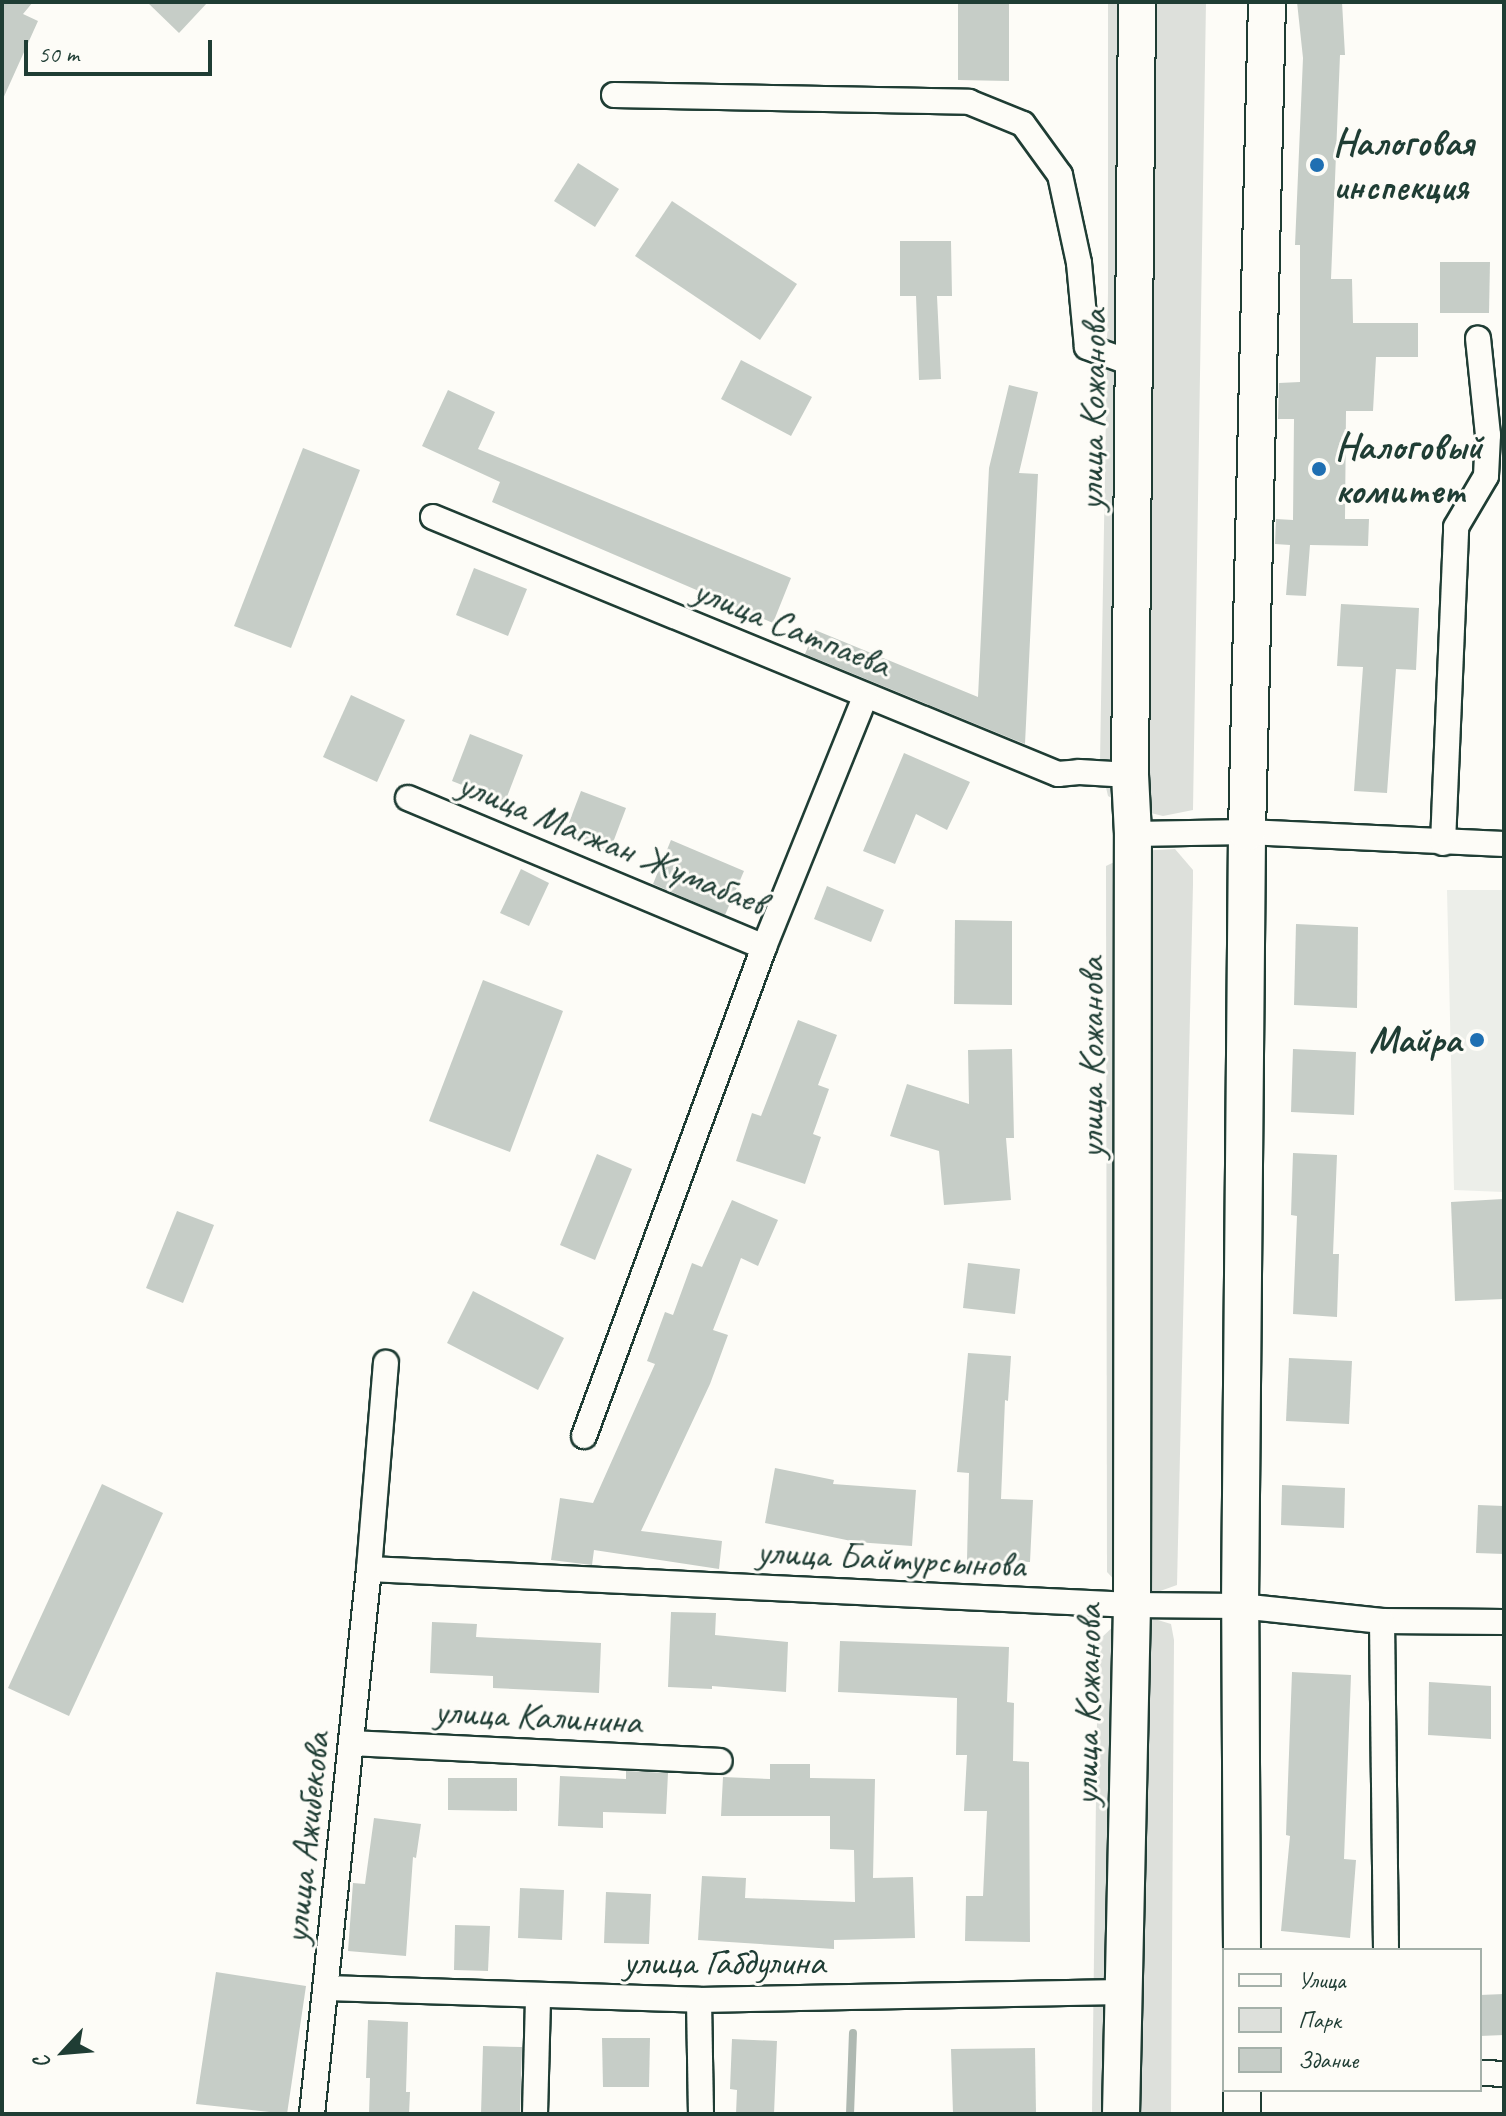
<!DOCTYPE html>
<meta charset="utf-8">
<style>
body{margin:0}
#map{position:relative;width:1506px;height:2116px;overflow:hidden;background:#fdfcf7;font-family:Caveat,sans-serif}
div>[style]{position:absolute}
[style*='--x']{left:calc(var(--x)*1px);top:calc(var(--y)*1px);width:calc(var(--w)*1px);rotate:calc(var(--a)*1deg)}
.built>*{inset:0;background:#eceee9}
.green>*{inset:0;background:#dde0db}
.stream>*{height:8px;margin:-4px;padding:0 4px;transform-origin:4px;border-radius:4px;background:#aeb8b1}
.building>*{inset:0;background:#c6cdc7}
.roads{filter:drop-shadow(2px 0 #1f3d34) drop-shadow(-2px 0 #1f3d34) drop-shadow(0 2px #1f3d34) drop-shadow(0 -2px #1f3d34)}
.street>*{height:24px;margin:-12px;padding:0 12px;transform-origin:12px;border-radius:12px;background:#fdfcf7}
.secondary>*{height:36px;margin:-18px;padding:0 18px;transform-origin:18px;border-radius:18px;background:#fdfcf7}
.dots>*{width:22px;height:22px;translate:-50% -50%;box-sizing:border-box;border:4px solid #fdfcf7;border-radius:50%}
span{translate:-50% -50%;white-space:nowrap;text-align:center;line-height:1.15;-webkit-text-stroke:6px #fdfcf7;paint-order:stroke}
.poi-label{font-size:38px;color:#1f3d34;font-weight:700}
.left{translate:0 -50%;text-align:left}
.right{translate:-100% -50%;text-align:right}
.street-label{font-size:38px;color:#1f3d34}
.frame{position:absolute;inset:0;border:4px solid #1f3d34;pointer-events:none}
.legend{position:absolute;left:1222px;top:1948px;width:260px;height:144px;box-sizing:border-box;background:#fdfcf7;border:2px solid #a4b0a9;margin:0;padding:10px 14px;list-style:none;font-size:24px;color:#1f3d34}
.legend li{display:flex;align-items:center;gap:16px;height:40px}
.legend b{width:40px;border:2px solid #a4b0a9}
.north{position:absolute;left:24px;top:2012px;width:80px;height:80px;-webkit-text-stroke:6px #fdfcf7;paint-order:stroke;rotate:244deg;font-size:22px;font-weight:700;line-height:32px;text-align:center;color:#1f3d34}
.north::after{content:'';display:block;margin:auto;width:28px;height:36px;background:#1f3d34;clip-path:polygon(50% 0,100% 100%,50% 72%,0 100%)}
.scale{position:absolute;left:24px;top:40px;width:188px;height:36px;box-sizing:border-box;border:4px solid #1f3d34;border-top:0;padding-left:10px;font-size:24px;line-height:28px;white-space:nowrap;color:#1f3d34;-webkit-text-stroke:6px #fdfcf7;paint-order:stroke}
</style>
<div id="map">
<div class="built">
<i style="clip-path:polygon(1447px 890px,1504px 890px,1504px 1192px,1454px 1190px)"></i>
</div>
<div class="green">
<i style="clip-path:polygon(1108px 2px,1206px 2px,1193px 810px,1163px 816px,1127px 807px,1108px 796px,1100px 762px,1108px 292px)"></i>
<i style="clip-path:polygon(1175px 849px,1193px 870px,1193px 884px,1177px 1585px,1149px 1595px,1123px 1589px,1107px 1572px,1106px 866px,1137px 851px)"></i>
<i style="clip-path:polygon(1148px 1617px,1171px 1624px,1174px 1640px,1171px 2114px,1092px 2114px,1098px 1641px,1118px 1622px)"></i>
</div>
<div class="stream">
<i style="--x:850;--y:2114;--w:81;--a:-87.9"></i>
</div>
<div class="building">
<i style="clip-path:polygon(2px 2px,33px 2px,23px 14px,38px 21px,2px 101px)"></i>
<i style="clip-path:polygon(147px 2px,208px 2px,179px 33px)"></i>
<i style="clip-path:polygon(1297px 2px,1342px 2px,1345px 55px,1340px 55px,1331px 279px,1352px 279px,1353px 323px,1418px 323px,1418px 357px,1376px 357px,1373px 411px,1346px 411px,1345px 519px,1369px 519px,1368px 546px,1310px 545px,1306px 596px,1286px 595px,1290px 545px,1275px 544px,1276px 519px,1293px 520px,1294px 419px,1278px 419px,1279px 383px,1300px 382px,1300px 245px,1295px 245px,1303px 58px)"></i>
<i style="clip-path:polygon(958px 3px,1009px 4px,1009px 81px,958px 80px)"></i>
<i style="clip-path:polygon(578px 163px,619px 189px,595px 227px,554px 201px)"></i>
<i style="clip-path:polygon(672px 201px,797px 284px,760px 340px,635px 256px)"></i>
<i style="clip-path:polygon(900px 241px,951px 241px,952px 296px,937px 296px,941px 379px,919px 380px,916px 296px,900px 296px)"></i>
<i style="clip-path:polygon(1440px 262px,1490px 262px,1489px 313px,1440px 313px)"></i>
<i style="clip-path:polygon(741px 360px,812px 397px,791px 436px,721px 399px)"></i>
<i style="clip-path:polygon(1009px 385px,1038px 392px,1019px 473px,1038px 474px,1025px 744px,805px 654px,815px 630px,978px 697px,989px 468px)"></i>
<i style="clip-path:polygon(448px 390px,495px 412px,478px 449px,791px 578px,773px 623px,492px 502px,500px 482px,422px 446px)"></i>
<i style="clip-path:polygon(303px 448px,360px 470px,291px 648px,234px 626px)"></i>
<i style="clip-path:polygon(474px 568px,527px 589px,508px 636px,456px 615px)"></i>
<i style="clip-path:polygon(1341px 604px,1419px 608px,1416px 670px,1396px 669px,1387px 793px,1354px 791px,1363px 667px,1337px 666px)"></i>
<i style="clip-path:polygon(351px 695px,405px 720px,377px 782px,323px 757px)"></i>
<i style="clip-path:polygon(470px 734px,523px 755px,505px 802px,452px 781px)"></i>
<i style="clip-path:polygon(904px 753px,970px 782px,947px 830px,916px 814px,895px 864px,863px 851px)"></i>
<i style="clip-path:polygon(581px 791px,626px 808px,609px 853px,564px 836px)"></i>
<i style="clip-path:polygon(671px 840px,744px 871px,725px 915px,653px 884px)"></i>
<i style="clip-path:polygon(521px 869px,549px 883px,529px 926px,500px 913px)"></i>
<i style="clip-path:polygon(827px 886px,884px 910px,871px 942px,814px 919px)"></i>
<i style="clip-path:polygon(955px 920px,1012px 921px,1012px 1005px,954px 1004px)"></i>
<i style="clip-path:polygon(1296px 924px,1358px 927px,1357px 1008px,1294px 1005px)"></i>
<i style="clip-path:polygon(483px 980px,563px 1011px,510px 1152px,429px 1121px)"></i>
<i style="clip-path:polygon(798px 1020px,837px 1035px,818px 1085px,829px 1089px,813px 1134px,821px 1137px,805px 1184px,736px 1161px,752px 1113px,761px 1116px)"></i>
<i style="clip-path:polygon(1012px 1049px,1014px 1138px,1006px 1138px,1011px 1200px,944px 1205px,939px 1151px,890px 1136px,907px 1084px,969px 1104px,968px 1050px)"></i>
<i style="clip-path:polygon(1293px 1049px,1356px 1052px,1354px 1115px,1291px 1112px)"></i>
<i style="clip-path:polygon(1293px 1153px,1337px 1155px,1333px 1254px,1339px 1254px,1337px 1317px,1293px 1314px,1297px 1216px,1291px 1215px)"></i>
<i style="clip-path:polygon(597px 1154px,632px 1169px,595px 1260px,560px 1245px)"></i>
<i style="clip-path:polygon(1503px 1199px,1504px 1299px,1455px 1301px,1451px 1202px)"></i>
<i style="clip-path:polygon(732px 1200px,778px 1220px,758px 1266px,741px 1258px,713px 1330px,728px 1335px,710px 1384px,641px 1531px,722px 1541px,719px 1569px,594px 1550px,592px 1565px,551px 1560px,560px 1498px,593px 1503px,655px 1364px,647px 1361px,665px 1312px,673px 1315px,692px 1263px,702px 1267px)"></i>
<i style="clip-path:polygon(177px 1211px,214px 1225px,183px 1303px,146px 1288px)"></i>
<i style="clip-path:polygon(968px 1263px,1020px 1269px,1015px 1314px,963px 1308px)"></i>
<i style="clip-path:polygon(473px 1291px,564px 1338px,538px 1390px,447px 1343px)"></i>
<i style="clip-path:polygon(968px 1353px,1011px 1356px,1008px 1401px,1005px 1400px,1001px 1499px,1033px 1500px,1030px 1562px,967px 1560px,969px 1473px,957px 1472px)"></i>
<i style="clip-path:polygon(1289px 1358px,1352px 1361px,1349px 1424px,1286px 1421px)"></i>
<i style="clip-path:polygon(775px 1468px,834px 1480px,833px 1484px,916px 1490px,912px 1546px,856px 1542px,765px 1523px)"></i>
<i style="clip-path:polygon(102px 1484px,163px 1513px,69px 1716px,8px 1688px)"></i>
<i style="clip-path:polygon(1282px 1485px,1345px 1488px,1344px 1528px,1281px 1525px)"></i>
<i style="clip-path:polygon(1478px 1505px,1504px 1506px,1504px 1554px,1476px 1553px)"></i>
<i style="clip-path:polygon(671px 1612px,716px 1613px,715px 1635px,788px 1642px,786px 1692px,712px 1686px,712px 1689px,668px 1687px)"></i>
<i style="clip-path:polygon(432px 1622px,477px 1624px,476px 1637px,601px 1643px,599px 1693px,493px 1688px,493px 1676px,430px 1673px)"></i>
<i style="clip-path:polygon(840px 1641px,1009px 1647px,1007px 1702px,1014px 1703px,1013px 1761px,1029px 1762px,1030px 1942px,965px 1941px,966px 1896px,983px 1896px,987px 1811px,964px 1811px,967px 1755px,956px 1755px,957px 1698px,838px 1692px)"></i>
<i style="clip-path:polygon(1292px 1672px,1351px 1675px,1344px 1859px,1356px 1860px,1350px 1938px,1281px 1931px,1290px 1836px,1286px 1835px)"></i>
<i style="clip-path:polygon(1429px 1682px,1491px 1686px,1491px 1739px,1428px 1735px)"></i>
<i style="clip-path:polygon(770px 1764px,810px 1764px,810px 1778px,875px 1779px,873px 1878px,913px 1877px,915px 1938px,834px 1940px,834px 1949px,698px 1940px,702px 1876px,746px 1878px,745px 1898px,855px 1902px,854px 1850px,830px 1849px,830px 1816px,721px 1816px,723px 1777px,770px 1779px)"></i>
<i style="clip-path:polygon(626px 1771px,668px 1773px,666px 1814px,603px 1812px,603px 1828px,558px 1826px,560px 1776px,626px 1779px)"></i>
<i style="clip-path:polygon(448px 1778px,517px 1778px,517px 1811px,448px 1810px)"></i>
<i style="clip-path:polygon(374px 1818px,421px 1824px,416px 1858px,413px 1857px,406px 1956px,348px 1951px,353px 1883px,365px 1884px)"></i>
<i style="clip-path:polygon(520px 1888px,564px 1890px,562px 1940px,518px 1938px)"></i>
<i style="clip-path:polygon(606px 1892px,651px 1894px,649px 1944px,604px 1943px)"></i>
<i style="clip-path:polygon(455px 1925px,490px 1926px,488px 1971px,454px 1970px)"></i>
<i style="clip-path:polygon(216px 1972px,306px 1986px,287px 2114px,196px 2104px)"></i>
<i style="clip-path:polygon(1504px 1994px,1504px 2035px,1480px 2036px,1480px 1995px)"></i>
<i style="clip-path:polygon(368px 2020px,408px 2022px,406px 2092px,410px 2092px,409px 2114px,369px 2114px,370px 2078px,366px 2078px)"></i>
<i style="clip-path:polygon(602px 2038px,650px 2038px,649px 2087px,603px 2087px)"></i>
<i style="clip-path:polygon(732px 2039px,777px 2041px,774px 2114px,736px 2114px,737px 2090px,730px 2089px)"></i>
<i style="clip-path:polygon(483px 2046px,522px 2047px,520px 2114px,481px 2114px)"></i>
<i style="clip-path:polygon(1035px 2048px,1036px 2114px,953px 2114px,951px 2049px)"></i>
</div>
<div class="roads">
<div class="street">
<i style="--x:614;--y:95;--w:355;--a:1.1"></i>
<i style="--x:969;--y:102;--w:58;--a:22.2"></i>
<i style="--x:1023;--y:124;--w:63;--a:54"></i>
<i style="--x:1060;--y:175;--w:90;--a:77.8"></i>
<i style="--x:1079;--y:263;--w:84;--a:84.6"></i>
<i style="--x:1087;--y:347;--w:50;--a:19.9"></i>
<i style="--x:433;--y:517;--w:676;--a:22.35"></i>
<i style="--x:1058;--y:774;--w:21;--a:-5"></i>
<i style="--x:1079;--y:772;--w:51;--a:3.4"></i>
<i style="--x:408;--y:798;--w:386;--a:22.7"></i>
<i style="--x:764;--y:947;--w:270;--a:-68"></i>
<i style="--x:1133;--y:834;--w:114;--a:-1"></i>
<i style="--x:1247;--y:832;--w:257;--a:2.7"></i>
<i style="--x:1443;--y:843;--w:316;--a:-87.6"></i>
<i style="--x:1456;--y:527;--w:59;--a:-59.5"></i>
<i style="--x:1486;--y:476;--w:41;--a:-87.2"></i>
<i style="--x:1488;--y:435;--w:97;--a:-95.9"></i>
<i style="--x:584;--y:1436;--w:521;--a:-69.79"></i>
<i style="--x:369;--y:1569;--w:764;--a:2.7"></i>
<i style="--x:1132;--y:1605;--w:108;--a:0.5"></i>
<i style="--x:1240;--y:1606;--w:143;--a:6"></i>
<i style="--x:1382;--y:1621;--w:122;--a:0.5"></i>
<i style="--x:1382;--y:1621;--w:329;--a:89.3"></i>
<i style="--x:352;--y:1743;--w:368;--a:2.8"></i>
<i style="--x:326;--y:1988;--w:373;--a:1.8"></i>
<i style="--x:699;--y:2000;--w:423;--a:-1.1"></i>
<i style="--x:699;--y:2000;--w:114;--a:89"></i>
<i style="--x:1480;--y:2073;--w:24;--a:2"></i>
<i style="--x:312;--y:2114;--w:548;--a:-84.03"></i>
<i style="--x:369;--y:1569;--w:207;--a:-85.3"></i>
<i style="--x:535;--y:2114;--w:117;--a:-88.5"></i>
</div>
<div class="secondary">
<i style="--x:1242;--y:1950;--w:344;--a:-90.3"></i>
<i style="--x:1240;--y:1606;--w:774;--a:-89.48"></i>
<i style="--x:1247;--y:832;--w:830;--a:-88.62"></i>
<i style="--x:1121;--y:2114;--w:509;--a:-88.76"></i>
<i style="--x:1132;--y:1605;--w:771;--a:-89.93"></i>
<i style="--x:1133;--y:834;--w:59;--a:-92.9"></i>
<i style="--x:1130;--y:775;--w:773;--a:-89.48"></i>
<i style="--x:1242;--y:2114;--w:24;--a:-90"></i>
</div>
</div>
<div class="dots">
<i style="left:1317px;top:165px;background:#1f6fb2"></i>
<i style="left:1319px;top:469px;background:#1f6fb2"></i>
<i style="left:1477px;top:1040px;background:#1f6fb2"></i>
</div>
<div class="poi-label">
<span class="left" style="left:1333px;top:165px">Налоговая<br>инспекция</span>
<span class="left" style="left:1335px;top:469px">Налоговый<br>комитет</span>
<span class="right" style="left:1461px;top:1040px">Майра</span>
</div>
<div class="street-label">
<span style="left:1092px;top:410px;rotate:-89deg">улица Кожанова</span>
<span style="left:792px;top:627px;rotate:22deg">улица Сатпаева</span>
<span style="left:612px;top:843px;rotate:22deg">улица Магжан Жумабаев</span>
<span style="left:1091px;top:1058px;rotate:-90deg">улица Кожанова</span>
<span style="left:891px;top:1558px;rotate:3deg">улица Байтурсынова</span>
<span style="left:1087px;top:1705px;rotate:-89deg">улица Кожанова</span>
<span style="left:538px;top:1716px;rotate:3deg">улица Калинина</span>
<span style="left:306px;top:1838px;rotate:-84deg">улица Ажибекова</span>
<span style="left:724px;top:1962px">улица Габдулина</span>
</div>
<div class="frame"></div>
<ul class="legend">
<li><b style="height:10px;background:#fdfcf7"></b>Улица</li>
<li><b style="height:22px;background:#dde0db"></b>Парк</li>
<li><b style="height:22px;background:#c6cdc7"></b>Здание</li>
</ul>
<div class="north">С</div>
<div class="scale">50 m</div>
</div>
